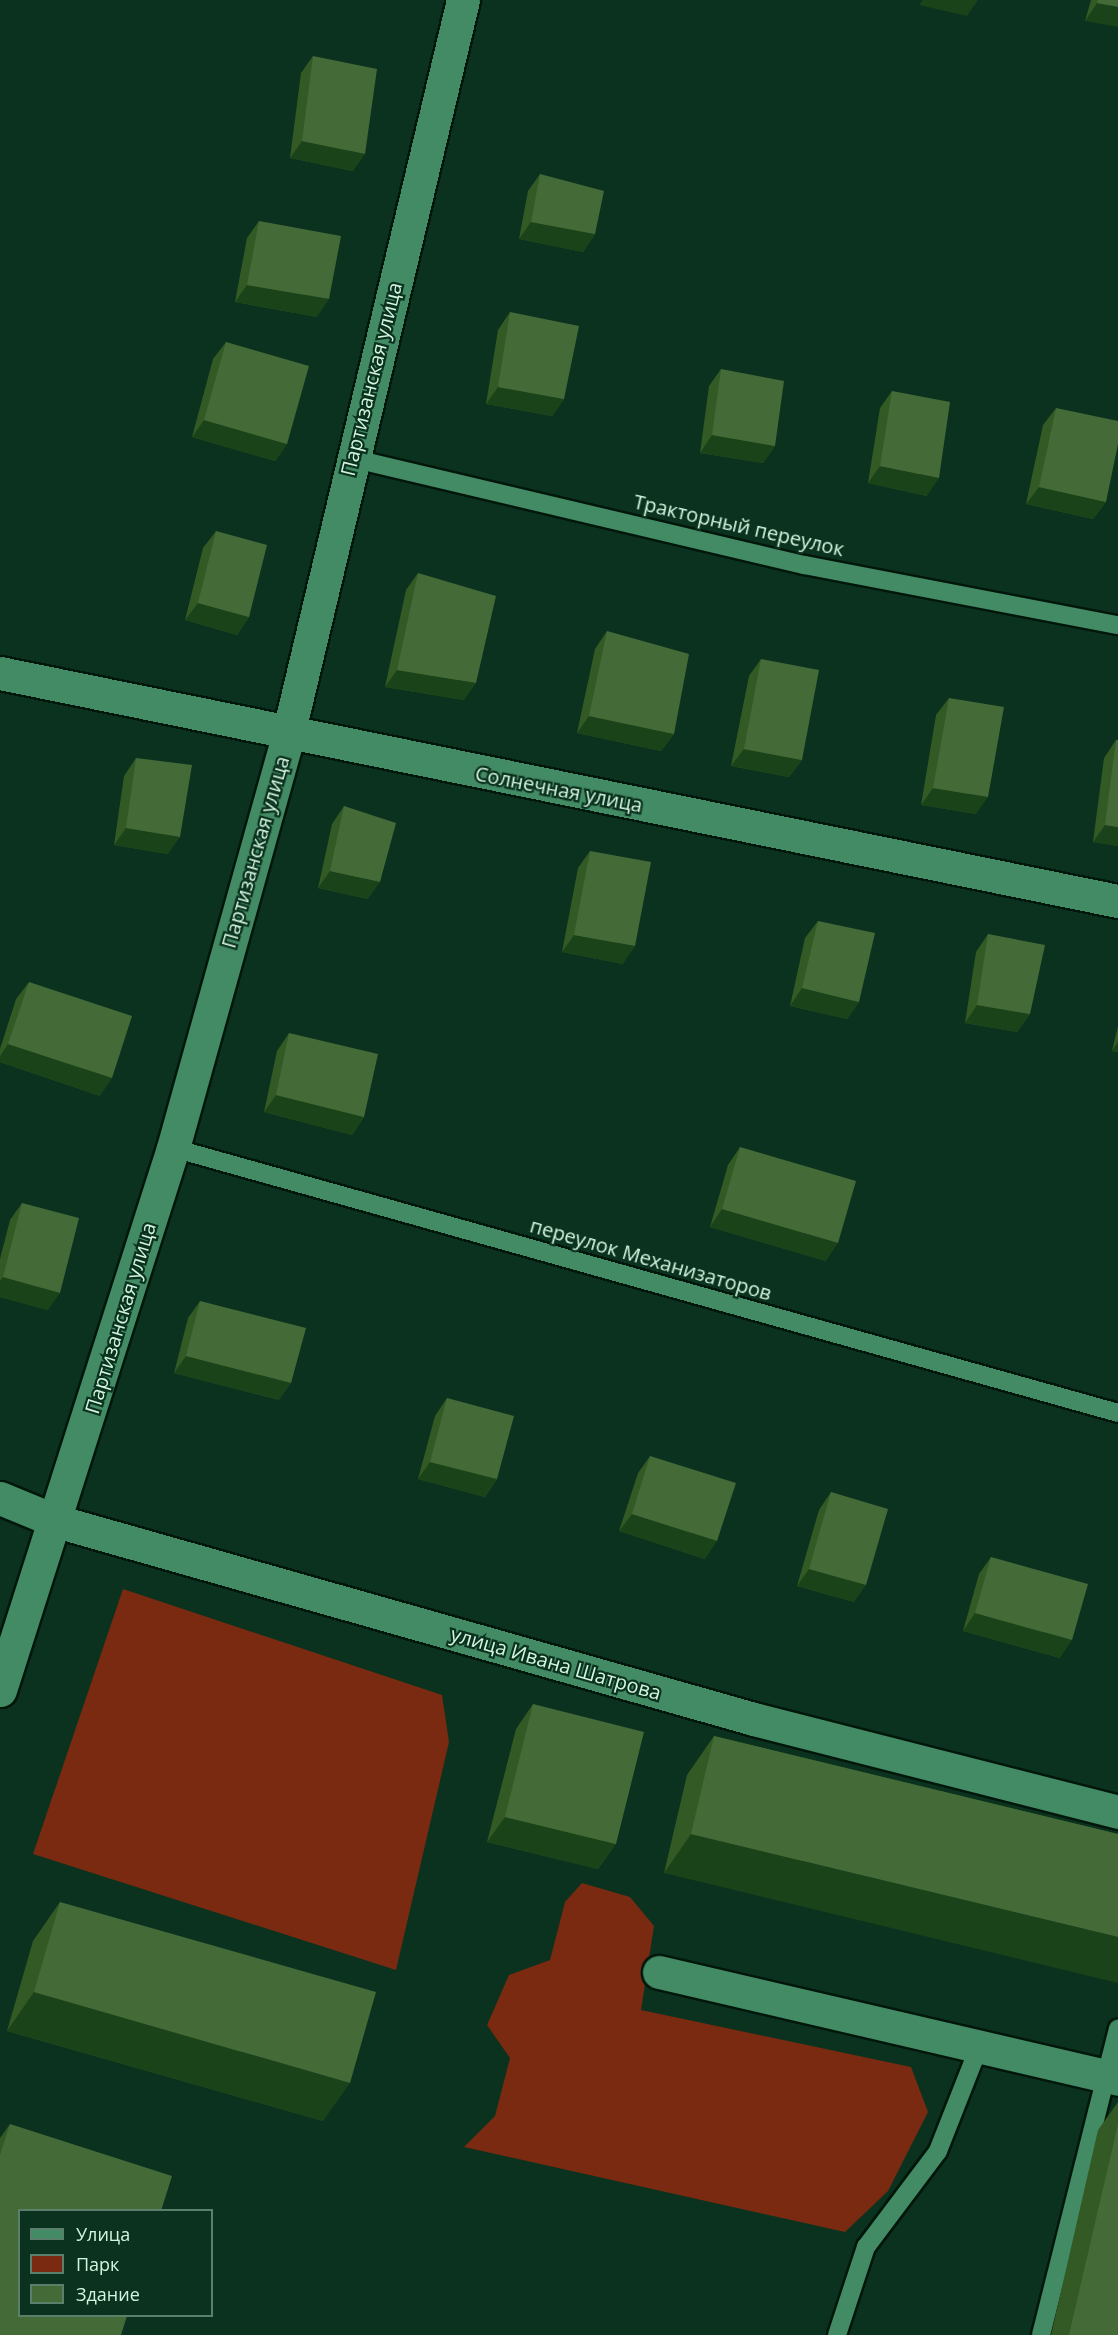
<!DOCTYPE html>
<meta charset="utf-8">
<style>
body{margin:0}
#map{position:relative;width:1118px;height:2335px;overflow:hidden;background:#0a321e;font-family:"Open Sans",sans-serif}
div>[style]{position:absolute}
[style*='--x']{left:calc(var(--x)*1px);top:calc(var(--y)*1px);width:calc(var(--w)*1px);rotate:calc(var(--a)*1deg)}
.green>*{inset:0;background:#792a10}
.roads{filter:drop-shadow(2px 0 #02170b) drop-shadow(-2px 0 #02170b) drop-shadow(0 2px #02170b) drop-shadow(0 -2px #02170b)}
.lane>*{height:18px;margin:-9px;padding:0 9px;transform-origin:9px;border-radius:9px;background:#438b64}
.street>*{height:33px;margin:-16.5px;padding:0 16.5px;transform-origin:16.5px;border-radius:16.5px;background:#438b64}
.secondary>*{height:33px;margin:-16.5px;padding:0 16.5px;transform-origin:16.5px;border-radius:16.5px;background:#438b64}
.wall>*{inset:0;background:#335a24}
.shaded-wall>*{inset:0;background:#1b4319}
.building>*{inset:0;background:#446a38}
span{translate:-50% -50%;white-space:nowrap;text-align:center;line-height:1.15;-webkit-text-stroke:4.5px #0a321e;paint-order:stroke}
.street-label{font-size:20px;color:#d2f5df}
.legend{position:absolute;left:18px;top:2209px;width:195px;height:108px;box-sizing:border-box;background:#0a321e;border:2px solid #5a806b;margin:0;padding:8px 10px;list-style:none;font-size:18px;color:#d2f5df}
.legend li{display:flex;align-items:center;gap:12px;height:30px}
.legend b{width:30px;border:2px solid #5a806b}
</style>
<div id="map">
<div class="green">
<i style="clip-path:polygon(123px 1589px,442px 1695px,449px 1742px,396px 1970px,33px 1854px)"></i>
<i style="clip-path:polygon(582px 1883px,630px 1897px,654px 1926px,641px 2010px,911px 2067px,928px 2112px,888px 2191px,845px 2232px,464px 2147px,495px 2116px,510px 2058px,487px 2025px,509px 1975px,550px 1960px,565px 1902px)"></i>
</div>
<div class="roads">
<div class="lane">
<i style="--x:351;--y:458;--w:466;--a:13.3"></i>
<i style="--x:805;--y:565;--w:319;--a:10.9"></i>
<i style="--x:173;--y:1148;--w:981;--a:15.66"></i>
<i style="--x:837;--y:2335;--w:93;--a:-71.8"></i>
<i style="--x:866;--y:2247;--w:120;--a:-53.1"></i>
<i style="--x:938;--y:2151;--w:112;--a:-68.5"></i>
<i style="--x:1041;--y:2335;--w:316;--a:-75.9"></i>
</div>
<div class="street">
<i style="--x:0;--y:673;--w:1141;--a:11.53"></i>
<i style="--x:0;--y:1690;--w:569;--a:-72.3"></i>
<i style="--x:173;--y:1148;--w:429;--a:-74.4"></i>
<i style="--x:288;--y:735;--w:756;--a:-76.61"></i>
<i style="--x:659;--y:1972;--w:471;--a:13.1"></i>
</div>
<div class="secondary">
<i style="--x:0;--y:1498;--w:61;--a:22.3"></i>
<i style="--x:56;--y:1521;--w:726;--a:15.84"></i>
<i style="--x:754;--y:1719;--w:376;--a:14.3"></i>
</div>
</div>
<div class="wall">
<i style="clip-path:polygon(1091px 0,1118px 0,1085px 21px)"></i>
<i style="clip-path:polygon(313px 56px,353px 171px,290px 158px,301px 73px)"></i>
<i style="clip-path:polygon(540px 174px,595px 234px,583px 252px,519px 239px,528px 191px)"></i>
<i style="clip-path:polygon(259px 221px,317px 317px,235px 302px,247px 238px)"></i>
<i style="clip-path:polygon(510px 312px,564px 399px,552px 416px,486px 404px,498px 330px)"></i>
<i style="clip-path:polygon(226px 342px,287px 444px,275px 461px,192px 437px,213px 359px)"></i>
<i style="clip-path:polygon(721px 369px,775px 446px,763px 463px,700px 453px,709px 386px)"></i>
<i style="clip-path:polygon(892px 391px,927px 496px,868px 483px,880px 408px)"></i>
<i style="clip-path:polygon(1056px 408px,1106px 502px,1093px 519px,1026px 504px,1043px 425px)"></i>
<i style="clip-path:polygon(216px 531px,249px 617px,237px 635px,185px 620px,203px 548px)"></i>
<i style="clip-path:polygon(418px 573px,464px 700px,385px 687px,406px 590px)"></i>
<i style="clip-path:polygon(607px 631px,674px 734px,661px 751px,577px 733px,595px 649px)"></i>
<i style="clip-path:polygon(761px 659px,802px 760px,789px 777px,731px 766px,749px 676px)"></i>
<i style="clip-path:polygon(949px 698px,976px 814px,921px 805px,936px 715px)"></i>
<i style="clip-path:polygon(1116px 740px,1118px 846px,1093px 842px,1104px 758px)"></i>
<i style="clip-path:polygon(136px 758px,168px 854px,114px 845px,124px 776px)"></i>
<i style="clip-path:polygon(344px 806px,368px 899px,318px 888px,332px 824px)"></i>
<i style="clip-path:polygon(590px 851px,623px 964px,562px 952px,578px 868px)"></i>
<i style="clip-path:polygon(818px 921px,859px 1002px,847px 1019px,790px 1006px,805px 938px)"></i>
<i style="clip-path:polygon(988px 934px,1030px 1014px,1017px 1032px,965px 1023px,976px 952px)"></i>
<i style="clip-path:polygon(29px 982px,100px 1096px,0 1062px,0 1049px,16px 999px)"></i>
<i style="clip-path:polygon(1118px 1026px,1118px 1052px,1112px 1051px)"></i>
<i style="clip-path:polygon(289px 1033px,364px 1117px,352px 1135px,264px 1112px,277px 1051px)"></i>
<i style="clip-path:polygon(740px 1147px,826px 1261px,710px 1227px,728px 1165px)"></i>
<i style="clip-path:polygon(22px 1203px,48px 1310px,0 1297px,0 1259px,10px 1220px)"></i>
<i style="clip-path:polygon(200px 1301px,279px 1400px,174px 1373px,188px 1318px)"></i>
<i style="clip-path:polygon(447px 1398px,497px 1479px,485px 1497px,418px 1479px,435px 1416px)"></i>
<i style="clip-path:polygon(650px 1456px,705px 1559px,619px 1531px,638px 1473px)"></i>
<i style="clip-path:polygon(831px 1492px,854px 1602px,797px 1586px,819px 1510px)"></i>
<i style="clip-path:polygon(991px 1557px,1060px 1658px,963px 1631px,979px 1574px)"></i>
<i style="clip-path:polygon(533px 1704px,616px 1844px,598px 1869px,487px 1842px,516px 1729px)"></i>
<i style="clip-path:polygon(714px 1736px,1118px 1834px,664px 1873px,687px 1775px)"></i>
<i style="clip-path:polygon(60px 1902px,323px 2121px,7px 2031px,33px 1941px)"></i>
<i style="clip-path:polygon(1118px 2102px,1118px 2335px,1051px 2335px,1098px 2130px)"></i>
<i style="clip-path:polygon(10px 2124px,0 2335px,0 2138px)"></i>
</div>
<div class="shaded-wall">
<i style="clip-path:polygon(923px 0,978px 0,967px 16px,919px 5px)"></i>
<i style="clip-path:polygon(1097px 3px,1118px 7px,1118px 27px,1085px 21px)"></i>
<i style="clip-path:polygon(302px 141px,365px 154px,353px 171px,290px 158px)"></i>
<i style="clip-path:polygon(531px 222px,595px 234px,583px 252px,519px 239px)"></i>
<i style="clip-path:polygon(247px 285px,329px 299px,317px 317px,235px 302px)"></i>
<i style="clip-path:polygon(498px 387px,564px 399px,552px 416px,486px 404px)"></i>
<i style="clip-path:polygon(204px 420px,287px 444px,275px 461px,192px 437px)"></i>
<i style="clip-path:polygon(712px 435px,775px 446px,763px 463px,700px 453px)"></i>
<i style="clip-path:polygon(880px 466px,939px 478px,927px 496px,868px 483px)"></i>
<i style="clip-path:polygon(1039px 487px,1106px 502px,1093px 519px,1026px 504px)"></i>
<i style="clip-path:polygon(198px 603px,249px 617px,237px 635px,185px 620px)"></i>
<i style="clip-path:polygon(397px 670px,476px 683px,464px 700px,385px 687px)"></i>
<i style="clip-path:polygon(589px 716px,674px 734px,661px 751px,577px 733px)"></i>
<i style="clip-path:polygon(744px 749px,802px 760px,789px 777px,731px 766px)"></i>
<i style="clip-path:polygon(933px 788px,988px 797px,976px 814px,921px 805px)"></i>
<i style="clip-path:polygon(1105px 825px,1118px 827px,1118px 846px,1093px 842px)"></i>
<i style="clip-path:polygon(126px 828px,180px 837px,168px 854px,114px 845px)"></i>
<i style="clip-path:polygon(330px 871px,380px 882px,368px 899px,318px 888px)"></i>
<i style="clip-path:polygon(574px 935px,635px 946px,623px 964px,562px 952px)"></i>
<i style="clip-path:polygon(802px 988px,859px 1002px,847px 1019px,790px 1006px)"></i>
<i style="clip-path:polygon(977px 1005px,1030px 1014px,1017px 1032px,965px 1023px)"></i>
<i style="clip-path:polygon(1118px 1042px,1118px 1052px,1112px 1051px)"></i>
<i style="clip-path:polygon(8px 1044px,112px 1078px,100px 1096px,0 1062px,0 1056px)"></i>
<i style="clip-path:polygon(276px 1095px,364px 1117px,352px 1135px,264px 1112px)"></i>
<i style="clip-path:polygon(722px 1209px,838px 1243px,826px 1261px,710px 1227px)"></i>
<i style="clip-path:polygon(3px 1277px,60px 1293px,48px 1310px,0 1297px,0 1281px)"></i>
<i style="clip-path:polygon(186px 1356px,291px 1383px,279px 1400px,174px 1373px)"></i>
<i style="clip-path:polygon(430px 1462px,497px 1479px,485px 1497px,418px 1479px)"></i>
<i style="clip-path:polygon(632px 1514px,717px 1541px,705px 1559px,619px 1531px)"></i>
<i style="clip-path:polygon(809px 1569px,866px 1585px,854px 1602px,797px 1586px)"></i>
<i style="clip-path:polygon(975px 1613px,1072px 1640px,1060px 1658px,963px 1631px)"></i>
<i style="clip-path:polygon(505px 1817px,616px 1844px,598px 1869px,487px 1842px)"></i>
<i style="clip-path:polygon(691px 1834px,1118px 1937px,1118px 1983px,664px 1873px)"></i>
<i style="clip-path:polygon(34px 1992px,350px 2083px,323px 2121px,7px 2031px)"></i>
</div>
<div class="building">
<i style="clip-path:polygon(1098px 0,1118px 0,1118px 7px,1097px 3px)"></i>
<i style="clip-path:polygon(313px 56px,377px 69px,365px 154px,302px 141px)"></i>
<i style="clip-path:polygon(540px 174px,604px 191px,595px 234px,531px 222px)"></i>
<i style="clip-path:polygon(259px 221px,341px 236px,329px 299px,247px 285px)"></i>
<i style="clip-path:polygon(510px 312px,579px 326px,564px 399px,498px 387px)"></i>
<i style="clip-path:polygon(226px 342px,309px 366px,287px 444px,204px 420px)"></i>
<i style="clip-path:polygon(721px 369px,784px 381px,775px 446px,712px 435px)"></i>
<i style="clip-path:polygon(892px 391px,950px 402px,939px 478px,880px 466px)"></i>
<i style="clip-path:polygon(1056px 408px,1118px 421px,1118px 444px,1106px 502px,1039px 487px)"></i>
<i style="clip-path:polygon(216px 531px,267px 545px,249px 617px,198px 603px)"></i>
<i style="clip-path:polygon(418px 573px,496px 596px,476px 683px,397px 670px)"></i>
<i style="clip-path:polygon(607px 631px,689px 654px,674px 734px,589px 716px)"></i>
<i style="clip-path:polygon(761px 659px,819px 670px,802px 760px,744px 749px)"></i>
<i style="clip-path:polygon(949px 698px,1004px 707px,988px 797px,933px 788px)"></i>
<i style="clip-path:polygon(1116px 740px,1118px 740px,1118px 827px,1105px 825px)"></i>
<i style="clip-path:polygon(136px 758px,192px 765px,180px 837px,126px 828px)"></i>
<i style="clip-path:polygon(344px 806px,396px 823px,380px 882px,330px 871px)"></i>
<i style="clip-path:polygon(590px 851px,651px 862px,635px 946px,574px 935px)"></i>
<i style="clip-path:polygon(818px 921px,875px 933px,859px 1002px,802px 988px)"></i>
<i style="clip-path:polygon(988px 934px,1045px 945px,1030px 1014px,977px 1005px)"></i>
<i style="clip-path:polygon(29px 982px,132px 1016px,112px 1078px,8px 1044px)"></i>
<i style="clip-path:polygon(289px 1033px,378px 1054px,364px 1117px,276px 1095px)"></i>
<i style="clip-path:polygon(740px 1147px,856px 1181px,838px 1243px,722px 1209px)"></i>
<i style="clip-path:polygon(22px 1203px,79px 1218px,60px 1293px,3px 1277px)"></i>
<i style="clip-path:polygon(200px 1301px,306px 1328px,291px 1383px,186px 1356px)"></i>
<i style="clip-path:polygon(447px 1398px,514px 1416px,497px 1479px,430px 1462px)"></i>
<i style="clip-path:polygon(650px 1456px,736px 1483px,717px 1541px,632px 1514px)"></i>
<i style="clip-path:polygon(831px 1492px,888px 1509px,866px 1585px,809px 1569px)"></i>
<i style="clip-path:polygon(991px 1557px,1088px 1584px,1072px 1640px,975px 1613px)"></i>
<i style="clip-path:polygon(533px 1704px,644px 1732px,616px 1844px,505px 1817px)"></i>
<i style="clip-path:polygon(714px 1736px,1118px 1834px,1118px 1937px,691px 1834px)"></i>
<i style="clip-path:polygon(60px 1902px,376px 1992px,350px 2083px,34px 1992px)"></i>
<i style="clip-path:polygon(10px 2124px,172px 2176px,161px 2211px,20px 2211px,20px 2316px,127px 2316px,121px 2335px,0 2335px,0 2155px)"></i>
<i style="clip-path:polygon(1118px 2124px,1118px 2335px,1069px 2335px)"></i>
</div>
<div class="street-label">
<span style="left:371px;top:379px;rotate:-76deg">Партизанская улица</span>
<span style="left:739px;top:525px;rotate:13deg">Тракторный переулок</span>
<span style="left:559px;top:789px;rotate:11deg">Солнечная улица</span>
<span style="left:255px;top:852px;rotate:-74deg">Партизанская улица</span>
<span style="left:651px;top:1259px;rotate:16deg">переулок Механизаторов</span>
<span style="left:120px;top:1318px;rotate:-73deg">Партизанская улица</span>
<span style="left:556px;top:1663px;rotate:16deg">улица Ивана Шатрова</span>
</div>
<ul class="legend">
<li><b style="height:8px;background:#438b64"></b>Улица</li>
<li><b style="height:16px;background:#792a10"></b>Парк</li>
<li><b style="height:16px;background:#446a38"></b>Здание</li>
</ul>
</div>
